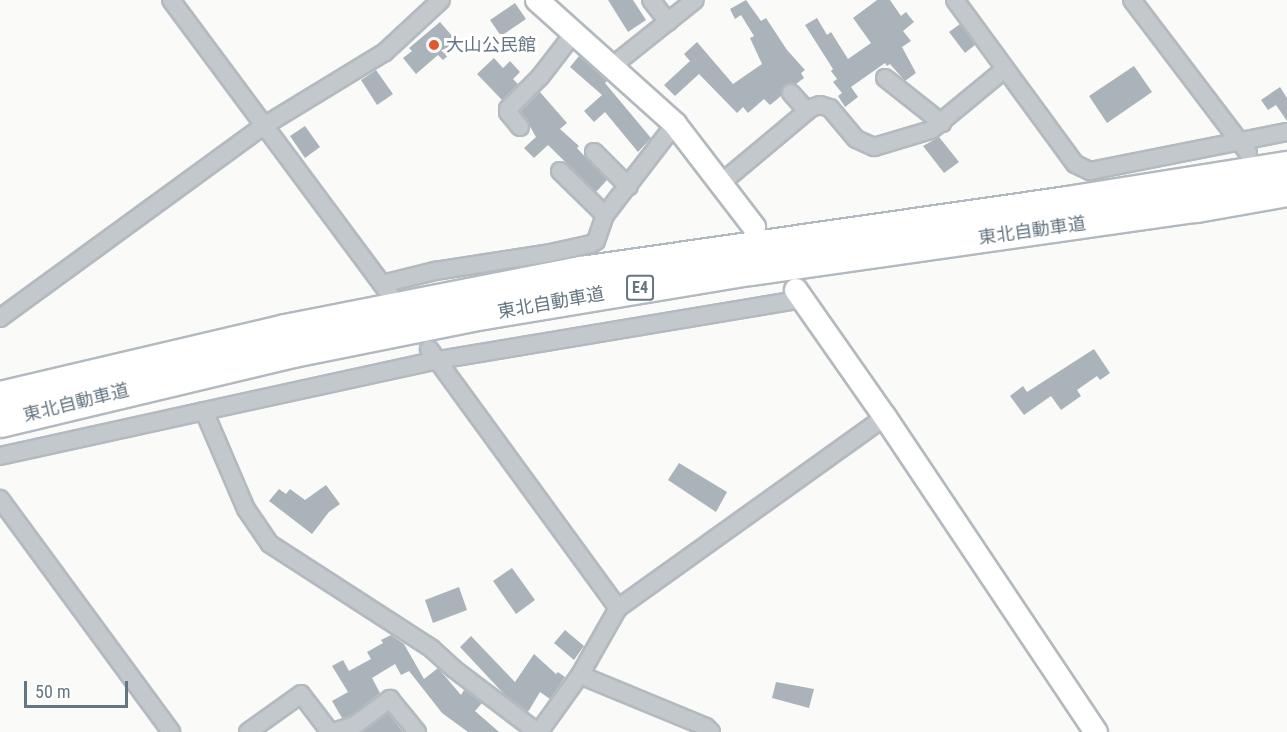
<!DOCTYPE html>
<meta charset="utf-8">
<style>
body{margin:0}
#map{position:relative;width:1287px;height:732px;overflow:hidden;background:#fafaf8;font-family:"Roboto Condensed","Noto Sans JP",sans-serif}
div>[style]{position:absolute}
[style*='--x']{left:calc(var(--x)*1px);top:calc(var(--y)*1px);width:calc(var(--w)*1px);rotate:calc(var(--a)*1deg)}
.building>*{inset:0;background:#aab3b9}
.roads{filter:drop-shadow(2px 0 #b3babf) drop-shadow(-2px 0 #b3babf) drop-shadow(0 2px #b3babf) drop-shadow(0 -2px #b3babf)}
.street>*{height:16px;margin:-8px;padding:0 8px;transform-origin:8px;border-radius:8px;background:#c3c8cc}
.secondary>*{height:22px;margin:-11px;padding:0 11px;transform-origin:11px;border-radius:11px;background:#fff}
.highway>*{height:30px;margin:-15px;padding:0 15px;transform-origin:15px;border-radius:15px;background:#fff}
.dots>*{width:16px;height:16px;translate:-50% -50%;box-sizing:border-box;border:3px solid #fff;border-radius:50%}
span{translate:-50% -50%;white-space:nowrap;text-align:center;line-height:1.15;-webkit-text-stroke:6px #fff;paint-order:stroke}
.shield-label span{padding:2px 4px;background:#fff;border:2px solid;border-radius:4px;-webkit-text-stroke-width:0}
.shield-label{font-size:16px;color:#657683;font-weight:700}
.poi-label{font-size:18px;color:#657683}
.left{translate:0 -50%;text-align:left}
.street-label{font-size:18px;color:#657683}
.scale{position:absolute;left:24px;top:681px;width:104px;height:27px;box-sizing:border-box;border:3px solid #657683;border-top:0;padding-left:8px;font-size:18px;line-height:21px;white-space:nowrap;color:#657683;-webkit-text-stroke:4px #fff;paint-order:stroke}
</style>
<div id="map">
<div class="building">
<i style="clip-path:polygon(608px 0,633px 0,646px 20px,628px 32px)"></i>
<i style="clip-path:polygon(746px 0,761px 21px,766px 18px,787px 50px,805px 70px,801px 73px,804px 78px,796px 84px,785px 85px,781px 96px,770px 105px,764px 99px,748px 113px,743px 107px,737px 113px,699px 74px,675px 96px,664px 85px,690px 61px,684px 54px,697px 42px,733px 84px,762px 64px,750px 38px,754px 36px,741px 15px,735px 19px,730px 9px)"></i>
<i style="clip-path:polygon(877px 0,890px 0,901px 16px,906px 12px,914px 22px,903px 31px,911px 41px,902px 47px,916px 73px,905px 81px,890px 64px,887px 66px,885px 63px,851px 87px,858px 97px,845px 107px,838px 96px,842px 93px,833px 82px,837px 79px,831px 71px,833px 69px,805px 25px,817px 18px,827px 35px,831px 32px,848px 59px,871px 43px,853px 18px)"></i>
<i style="clip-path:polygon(515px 3px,526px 19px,501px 36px,490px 20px)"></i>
<i style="clip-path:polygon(440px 22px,460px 45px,443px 60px,438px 55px,416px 74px,403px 58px,412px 51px,409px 48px)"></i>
<i style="clip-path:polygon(960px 24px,975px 45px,965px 53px,949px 32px)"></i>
<i style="clip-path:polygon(579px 56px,607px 81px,605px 83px,651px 138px,638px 152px,605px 112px,594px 122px,584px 111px,602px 95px,570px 67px)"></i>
<i style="clip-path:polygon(494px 58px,503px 68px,510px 61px,520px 72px,513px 79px,518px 84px,502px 100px,477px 74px)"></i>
<i style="clip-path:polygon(1134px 66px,1152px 92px,1107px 123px,1089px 96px)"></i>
<i style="clip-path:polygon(376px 70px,393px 94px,377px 105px,361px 80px)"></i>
<i style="clip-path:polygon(1280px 87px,1287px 98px,1287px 121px,1276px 105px,1268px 110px,1261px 100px)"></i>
<i style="clip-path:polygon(540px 92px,567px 123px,560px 129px,579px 146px,577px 148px,587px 159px,607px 180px,596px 192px,548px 145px,534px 158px,524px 148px,536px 137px,521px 111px)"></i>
<i style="clip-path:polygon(305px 126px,320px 147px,305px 158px,290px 136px)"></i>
<i style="clip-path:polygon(939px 137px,959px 162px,944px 173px,923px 146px)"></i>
<i style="clip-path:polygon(1094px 349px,1110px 373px,1100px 380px,1097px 376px,1077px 390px,1081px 396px,1061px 410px,1051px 396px,1024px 415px,1010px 396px,1023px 386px,1027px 392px)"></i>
<i style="clip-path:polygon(679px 463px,727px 492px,716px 512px,668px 480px)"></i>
<i style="clip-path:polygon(326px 485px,340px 504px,329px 512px,312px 534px,269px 501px,279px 489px,286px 494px,290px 489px,305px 500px)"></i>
<i style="clip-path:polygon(512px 568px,535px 600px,516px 614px,493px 581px)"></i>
<i style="clip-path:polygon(459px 587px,467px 610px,433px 623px,425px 600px)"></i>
<i style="clip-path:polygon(565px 630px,584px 646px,574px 660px,554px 643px)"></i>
<i style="clip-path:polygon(391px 635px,404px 644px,424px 679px,438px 668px,461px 695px,464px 690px,482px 703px,475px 711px,499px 732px,468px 732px,442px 713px,409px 671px,401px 675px,395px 664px,372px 678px,380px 693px,350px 716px,342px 718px,332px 701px,348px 692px,332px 666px,343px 660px,349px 671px,371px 659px,367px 652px,383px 643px,381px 640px)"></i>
<i style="clip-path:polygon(471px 636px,515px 682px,534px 654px,556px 674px,558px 672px,565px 677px,550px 699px,540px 692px,528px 712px,504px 694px,460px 647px)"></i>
<i style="clip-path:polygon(776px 682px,814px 689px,809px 708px,772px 698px)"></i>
<i style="clip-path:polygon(388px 713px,403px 732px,363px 732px)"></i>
</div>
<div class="roads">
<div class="street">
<i style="--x:171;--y:0;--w:369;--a:53.4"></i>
<i style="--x:651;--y:0;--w:28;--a:52"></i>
<i style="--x:955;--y:0;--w:203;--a:53.8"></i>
<i style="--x:1075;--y:164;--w:17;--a:25"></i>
<i style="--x:1090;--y:171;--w:201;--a:-11.2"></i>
<i style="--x:1132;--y:0;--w:192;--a:52.8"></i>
<i style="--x:611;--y:67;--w:107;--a:-38.6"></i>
<i style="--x:885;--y:78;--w:73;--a:38.3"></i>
<i style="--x:791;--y:93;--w:24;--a:48"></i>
<i style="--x:520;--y:127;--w:19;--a:-129"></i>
<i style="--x:508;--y:112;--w:3;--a:-90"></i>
<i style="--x:508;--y:109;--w:45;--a:-45"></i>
<i style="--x:540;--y:77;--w:56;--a:-52.3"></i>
<i style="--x:594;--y:152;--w:49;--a:45"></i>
<i style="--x:560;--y:171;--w:63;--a:44.4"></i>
<i style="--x:720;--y:184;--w:119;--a:-39.9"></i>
<i style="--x:811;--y:108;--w:9;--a:-18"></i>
<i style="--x:820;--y:105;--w:10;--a:17"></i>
<i style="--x:830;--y:108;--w:40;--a:50"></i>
<i style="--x:856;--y:139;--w:20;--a:24"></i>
<i style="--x:874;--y:147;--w:59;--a:-16.6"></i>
<i style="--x:931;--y:130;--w:96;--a:-39.5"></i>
<i style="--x:382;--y:284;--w:55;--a:-13.8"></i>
<i style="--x:435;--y:271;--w:116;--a:-8.9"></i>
<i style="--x:550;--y:253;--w:42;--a:-12.4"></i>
<i style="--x:591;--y:244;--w:6;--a:-31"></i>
<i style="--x:596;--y:241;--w:28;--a:-71"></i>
<i style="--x:605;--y:215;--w:115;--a:-52.4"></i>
<i style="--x:0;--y:318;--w:324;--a:-36.1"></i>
<i style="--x:262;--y:127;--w:144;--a:-31.4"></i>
<i style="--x:385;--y:52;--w:76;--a:-42.9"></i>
<i style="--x:429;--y:349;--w:321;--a:53.9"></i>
<i style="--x:204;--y:411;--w:239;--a:-12.3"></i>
<i style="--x:438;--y:360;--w:369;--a:-9.5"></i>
<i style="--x:0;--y:456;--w:209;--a:-12.4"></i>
<i style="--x:204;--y:411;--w:107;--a:66.8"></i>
<i style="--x:246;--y:509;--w:42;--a:55.6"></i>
<i style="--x:270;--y:544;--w:193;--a:32.9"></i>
<i style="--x:432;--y:649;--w:30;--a:42"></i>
<i style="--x:454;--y:669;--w:104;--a:37.2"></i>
<i style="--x:0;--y:499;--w:289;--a:53.7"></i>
<i style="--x:580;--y:675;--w:136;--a:22.4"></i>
<i style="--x:706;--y:727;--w:7;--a:45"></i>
<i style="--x:248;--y:732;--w:65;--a:-35.6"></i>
<i style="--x:301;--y:694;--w:48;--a:52.7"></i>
<i style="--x:333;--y:732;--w:23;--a:-18"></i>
<i style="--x:355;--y:725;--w:44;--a:-36.6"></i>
<i style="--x:390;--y:699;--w:43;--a:50.7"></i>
<i style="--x:539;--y:732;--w:70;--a:-54.3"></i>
<i style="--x:580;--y:675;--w:77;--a:-60.4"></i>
<i style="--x:618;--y:608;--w:328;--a:-35.6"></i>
</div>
<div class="secondary">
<i style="--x:537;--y:0;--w:186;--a:41.9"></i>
<i style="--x:675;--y:124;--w:130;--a:52.5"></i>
<i style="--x:796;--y:290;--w:155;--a:55"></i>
<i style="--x:885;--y:417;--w:379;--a:56.2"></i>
</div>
<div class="highway">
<i style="--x:0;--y:397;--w:293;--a:-13.2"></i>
<i style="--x:285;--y:330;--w:303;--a:-11.1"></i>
<i style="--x:582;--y:272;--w:491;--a:-8.2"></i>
<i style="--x:1068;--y:202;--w:222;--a:-9.1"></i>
<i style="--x:0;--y:422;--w:301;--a:-13.4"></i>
<i style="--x:293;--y:352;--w:195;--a:-11.3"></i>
<i style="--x:484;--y:314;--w:271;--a:-9.4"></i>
<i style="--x:751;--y:270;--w:449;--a:-8.1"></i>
<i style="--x:1196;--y:207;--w:92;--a:-10"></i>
</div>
</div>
<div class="dots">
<i style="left:434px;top:45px;background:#e4572e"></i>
</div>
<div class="shield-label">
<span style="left:640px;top:288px">E4</span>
</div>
<div class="poi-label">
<span class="left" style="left:446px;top:45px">大山公民館</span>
</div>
<div class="street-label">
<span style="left:1032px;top:231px;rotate:-8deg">東北自動車道</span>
<span style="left:551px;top:303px;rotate:-10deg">東北自動車道</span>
<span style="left:76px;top:403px;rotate:-14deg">東北自動車道</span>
</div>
<div class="scale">50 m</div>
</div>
